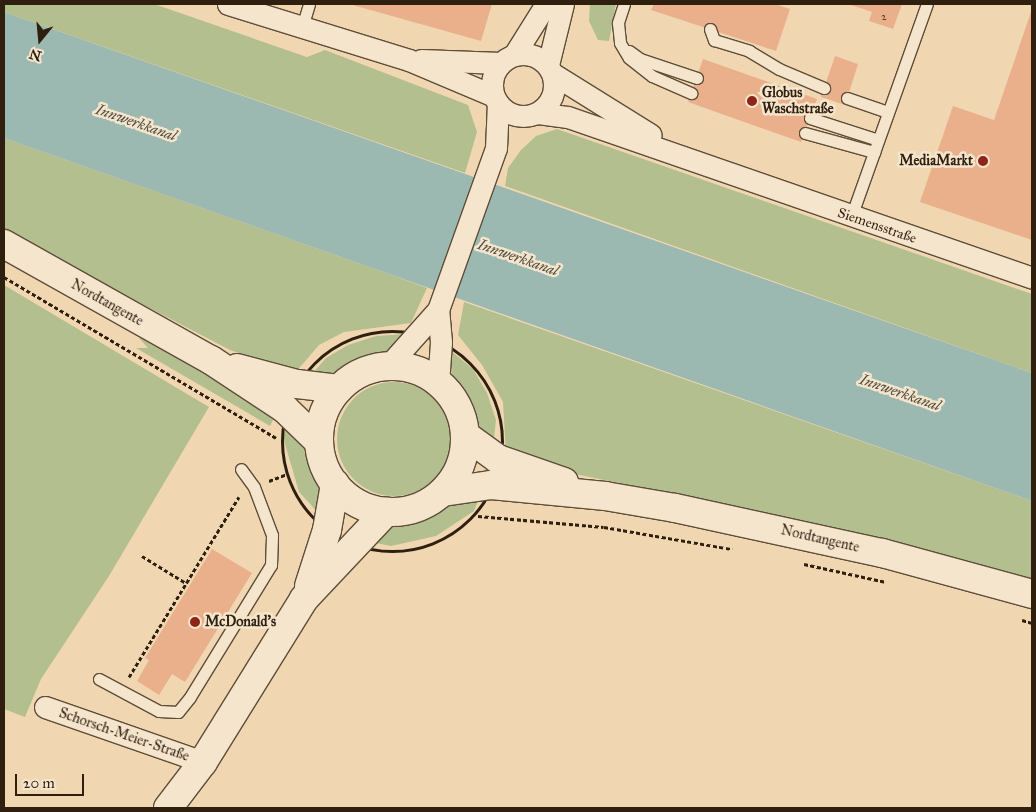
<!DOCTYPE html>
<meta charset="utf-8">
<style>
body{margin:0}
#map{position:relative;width:1036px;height:812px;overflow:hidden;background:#f0d7b2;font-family:"IM FELL Great Primer",serif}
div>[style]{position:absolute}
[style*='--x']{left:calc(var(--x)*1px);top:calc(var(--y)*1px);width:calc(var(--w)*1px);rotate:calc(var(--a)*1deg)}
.green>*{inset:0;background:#b4bf90}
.round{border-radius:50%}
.water>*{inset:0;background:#9bb8b1}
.building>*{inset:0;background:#e9b08b}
.path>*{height:3px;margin-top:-1.5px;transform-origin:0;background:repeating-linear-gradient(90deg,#2e1f0f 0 4px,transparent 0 6.5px)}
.path>.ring{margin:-1.5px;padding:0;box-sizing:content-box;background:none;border:3px solid #2e1f0f;border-radius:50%}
.roads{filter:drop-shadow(1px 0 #5e4d38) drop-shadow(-1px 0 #5e4d38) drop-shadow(0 1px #5e4d38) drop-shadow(0 -1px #5e4d38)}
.lane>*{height:11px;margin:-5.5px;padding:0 5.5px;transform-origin:5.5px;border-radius:5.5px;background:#f5e5cd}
.street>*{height:21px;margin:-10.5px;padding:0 10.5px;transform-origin:10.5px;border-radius:10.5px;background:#f5e5cd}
.street>.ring{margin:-10.5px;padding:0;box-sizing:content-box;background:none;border:21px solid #f5e5cd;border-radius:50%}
.secondary>*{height:28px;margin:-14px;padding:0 14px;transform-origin:14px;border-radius:14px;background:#f5e5cd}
.secondary>.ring{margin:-14px;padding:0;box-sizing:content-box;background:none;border:28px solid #f5e5cd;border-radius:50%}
.dots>*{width:14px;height:14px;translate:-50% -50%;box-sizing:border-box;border:2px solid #f5e5cd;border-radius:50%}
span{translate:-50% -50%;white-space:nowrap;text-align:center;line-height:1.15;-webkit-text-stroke:5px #f5e5cd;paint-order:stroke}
.number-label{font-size:11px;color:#5d432e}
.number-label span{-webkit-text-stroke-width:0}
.poi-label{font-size:14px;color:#2e1f0f;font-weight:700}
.left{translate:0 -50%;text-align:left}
.right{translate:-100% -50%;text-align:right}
.street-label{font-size:14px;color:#2e1f0f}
.water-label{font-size:15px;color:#4f4d40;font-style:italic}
.frame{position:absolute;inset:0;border:5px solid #2e1f0f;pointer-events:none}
.north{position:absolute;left:15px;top:15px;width:50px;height:50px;-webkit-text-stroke:4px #f5e5cd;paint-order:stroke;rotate:197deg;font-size:14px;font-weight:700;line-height:20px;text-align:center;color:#2e1f0f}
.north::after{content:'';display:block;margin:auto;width:18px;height:22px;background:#2e1f0f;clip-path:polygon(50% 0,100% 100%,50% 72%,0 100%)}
.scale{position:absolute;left:15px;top:774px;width:69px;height:22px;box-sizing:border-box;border:2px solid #2e1f0f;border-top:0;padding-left:6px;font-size:15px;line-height:18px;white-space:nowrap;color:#2e1f0f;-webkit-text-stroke:4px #f5e5cd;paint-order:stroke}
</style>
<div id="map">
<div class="green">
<i style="clip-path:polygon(4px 4px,154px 4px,307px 57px,325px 50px,468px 105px,477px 132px,465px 173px,4px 12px)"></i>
<i style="clip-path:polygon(590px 4px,616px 4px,609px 41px,598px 40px,589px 21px)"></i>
<i style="clip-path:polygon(557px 129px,1032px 294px,1032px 373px,505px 186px,508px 168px,521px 150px,536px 136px)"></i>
<i style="clip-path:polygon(4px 138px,389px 274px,427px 288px,411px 323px,344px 332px,319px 345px,295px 373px,230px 350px,4px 232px)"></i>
<i style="clip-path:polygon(4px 285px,209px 407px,109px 576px,41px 679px,25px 717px,4px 709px)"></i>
<i style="clip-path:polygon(464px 302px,1032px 501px,1032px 580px,814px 523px,565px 472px,506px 454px,503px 402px,482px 365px,458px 335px)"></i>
<i style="clip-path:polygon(406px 334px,391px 353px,338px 377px,307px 380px,326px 358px,348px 345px,376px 336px)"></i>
<i style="clip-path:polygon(139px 338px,148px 338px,277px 412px,270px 426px,136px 348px,148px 348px)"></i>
<i style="clip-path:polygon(451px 351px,473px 369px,487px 393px,496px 420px,493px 447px,482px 438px,456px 386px,451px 371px)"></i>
<i class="round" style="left:337px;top:382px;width:114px;height:114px"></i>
<i style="clip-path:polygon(288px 419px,305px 441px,322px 484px,323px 518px,299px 492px,283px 437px)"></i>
<i style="clip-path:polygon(482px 491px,474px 511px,436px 536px,391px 546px,365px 541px,388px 523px,417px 519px,459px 493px)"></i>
</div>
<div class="water">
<i style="clip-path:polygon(4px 12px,1032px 373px,1032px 501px,4px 138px)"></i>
</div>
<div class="building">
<i style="clip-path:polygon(349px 4px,492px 4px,481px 41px)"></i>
<i style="clip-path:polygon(654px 4px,775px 4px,790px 9px,776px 51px,651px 10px)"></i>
<i style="clip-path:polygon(848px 4px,902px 4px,893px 29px,869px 21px,872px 12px)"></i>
<i style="clip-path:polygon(1032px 9px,1032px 240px,920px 202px,953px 106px,994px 120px)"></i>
<i style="clip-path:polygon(835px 56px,858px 64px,845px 105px,821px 97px)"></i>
<i style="clip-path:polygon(703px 59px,817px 99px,801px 142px,688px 102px)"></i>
<i style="clip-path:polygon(212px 549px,252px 573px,185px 682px,172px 674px,159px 695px,137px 681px,149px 660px,145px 658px)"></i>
</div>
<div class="path">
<i style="--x:4;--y:277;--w:316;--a:30.6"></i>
<i class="ring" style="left:282px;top:331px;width:217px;height:217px"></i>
<i style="--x:269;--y:481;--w:19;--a:-21"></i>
<i style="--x:478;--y:516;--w:126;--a:5"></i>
<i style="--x:604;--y:527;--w:130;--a:9.8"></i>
<i style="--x:142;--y:556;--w:52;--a:31.5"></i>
<i style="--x:804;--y:564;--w:84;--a:12.4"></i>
<i style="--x:1022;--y:620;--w:10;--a:17"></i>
<i style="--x:129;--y:677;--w:211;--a:-58.6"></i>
</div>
<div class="roads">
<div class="lane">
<i style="--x:624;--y:4;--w:20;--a:108"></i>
<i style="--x:618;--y:23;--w:20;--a:84"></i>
<i style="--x:620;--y:43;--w:17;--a:59"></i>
<i style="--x:629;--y:58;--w:29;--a:38"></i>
<i style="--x:652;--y:76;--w:43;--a:23.6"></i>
<i style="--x:302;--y:27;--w:24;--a:-73"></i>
<i style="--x:710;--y:29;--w:12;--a:70"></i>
<i style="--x:714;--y:40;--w:37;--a:17"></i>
<i style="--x:749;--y:51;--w:35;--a:31"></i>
<i style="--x:779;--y:69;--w:49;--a:22.9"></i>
<i style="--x:629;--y:51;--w:14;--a:36"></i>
<i style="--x:640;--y:59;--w:60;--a:18.4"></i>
<i style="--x:847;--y:98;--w:43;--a:18.9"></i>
<i style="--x:810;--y:118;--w:71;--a:17.9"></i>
<i style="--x:805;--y:133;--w:72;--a:15.4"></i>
<i style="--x:851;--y:217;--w:226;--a:-70.4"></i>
<i style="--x:99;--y:679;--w:68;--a:28.1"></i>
<i style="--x:159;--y:711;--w:19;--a:3"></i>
<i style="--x:178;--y:712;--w:19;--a:-51"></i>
<i style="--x:190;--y:697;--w:155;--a:-58.5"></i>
<i style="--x:271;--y:565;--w:30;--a:-88"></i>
<i style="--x:272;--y:535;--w:51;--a:-110.6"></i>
<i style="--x:254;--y:487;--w:22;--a:-126"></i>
</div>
<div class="street">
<i style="--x:228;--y:4;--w:189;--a:17.2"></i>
<i style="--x:409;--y:60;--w:92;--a:23"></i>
<i class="ring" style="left:492px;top:54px;width:41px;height:41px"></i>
<i style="--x:514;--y:55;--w:60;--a:-57.9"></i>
<i style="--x:421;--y:60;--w:80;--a:2.1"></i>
<i style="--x:548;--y:65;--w:63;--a:-76.2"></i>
<i style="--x:553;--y:74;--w:115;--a:31.9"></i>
<i style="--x:538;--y:113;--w:30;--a:8"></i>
<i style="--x:568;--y:117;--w:491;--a:19.1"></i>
<i style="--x:387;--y:367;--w:76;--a:-48.2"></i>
<i style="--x:438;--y:383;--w:41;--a:-85.8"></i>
<i style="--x:441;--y:342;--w:32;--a:-95"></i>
<i style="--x:438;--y:310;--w:172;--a:-70.3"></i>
<i style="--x:496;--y:148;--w:45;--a:-87.5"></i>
<i style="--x:45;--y:707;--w:167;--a:19.2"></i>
</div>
<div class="secondary">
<i style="--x:4;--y:244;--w:237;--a:29.3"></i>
<i style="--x:211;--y:360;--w:89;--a:33.5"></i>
<i style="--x:285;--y:409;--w:47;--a:44.1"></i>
<i class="ring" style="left:319px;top:366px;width:118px;height:118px"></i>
<i style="--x:237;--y:368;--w:62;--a:14.9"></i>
<i style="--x:297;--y:384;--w:42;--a:6.8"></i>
<i style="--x:465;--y:435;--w:41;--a:36"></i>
<i style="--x:498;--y:459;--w:70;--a:19.2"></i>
<i style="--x:443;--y:492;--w:49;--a:-8.3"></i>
<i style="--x:491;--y:485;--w:115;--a:5.5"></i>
<i style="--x:605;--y:496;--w:71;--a:9.7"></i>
<i style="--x:675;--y:508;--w:212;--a:12.3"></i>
<i style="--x:882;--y:553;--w:156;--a:15.3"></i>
<i style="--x:309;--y:586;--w:59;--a:-72.2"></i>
<i style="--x:327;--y:530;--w:47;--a:-80.1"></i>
<i style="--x:168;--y:808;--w:58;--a:-52.7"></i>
<i style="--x:203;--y:762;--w:192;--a:-58.2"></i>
<i style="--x:304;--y:599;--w:120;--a:-46.7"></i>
</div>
</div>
<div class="dots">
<i style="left:752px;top:101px;background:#8f2418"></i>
<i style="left:983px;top:161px;background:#8f2418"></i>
<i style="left:195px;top:622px;background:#8f2418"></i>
</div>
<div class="number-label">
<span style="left:884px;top:17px">2</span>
</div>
<div class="poi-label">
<span class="left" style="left:762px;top:101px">Globus<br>Waschstraße</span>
<span class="right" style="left:973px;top:161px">MediaMarkt</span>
<span class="left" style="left:205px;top:622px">McDonald's</span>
</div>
<div class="street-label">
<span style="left:877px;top:226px;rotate:19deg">Siemensstraße</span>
<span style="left:107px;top:303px;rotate:29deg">Nordtangente</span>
<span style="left:820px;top:539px;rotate:13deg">Nordtangente</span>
<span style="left:124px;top:735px;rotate:19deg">Schorsch-Meier-Straße</span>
</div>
<div class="water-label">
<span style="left:136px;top:123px;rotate:19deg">Innwerkkanal</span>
<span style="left:518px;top:258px;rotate:19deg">Innwerkkanal</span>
<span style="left:900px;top:393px;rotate:19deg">Innwerkkanal</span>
</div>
<div class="frame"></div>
<div class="north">N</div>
<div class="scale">20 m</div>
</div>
